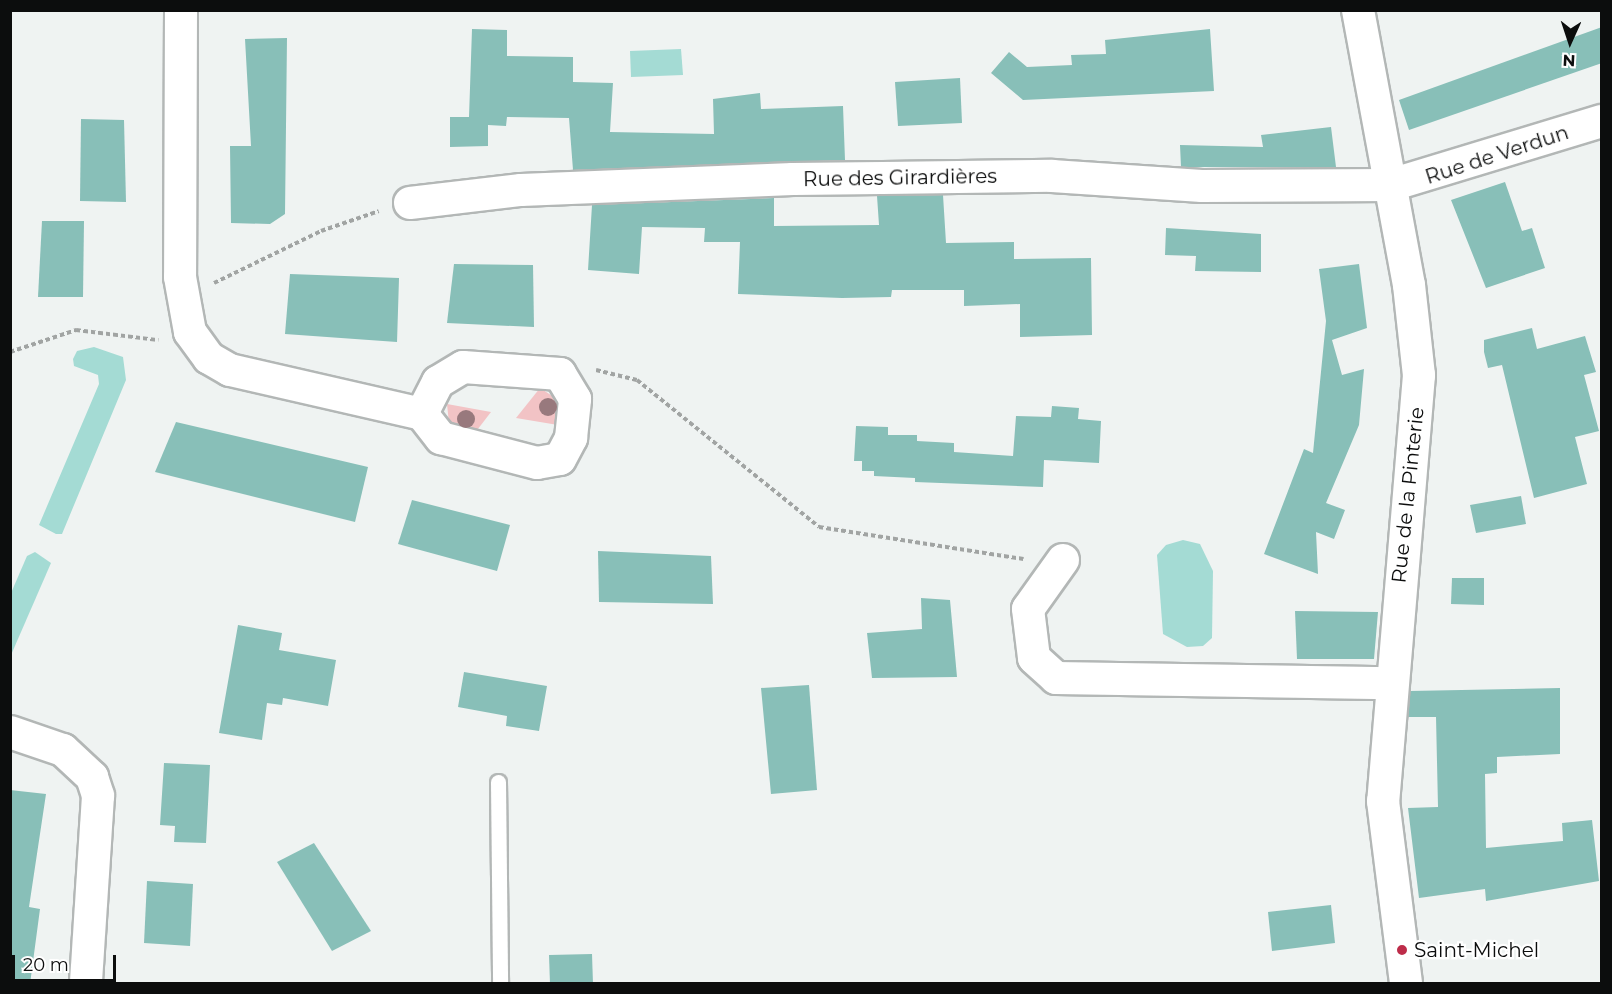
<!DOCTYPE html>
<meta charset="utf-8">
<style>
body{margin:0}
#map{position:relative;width:1612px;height:994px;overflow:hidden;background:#eff3f2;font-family:Montserrat,sans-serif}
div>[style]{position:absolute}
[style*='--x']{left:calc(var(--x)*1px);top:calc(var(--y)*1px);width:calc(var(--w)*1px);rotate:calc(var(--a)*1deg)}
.green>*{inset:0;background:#f2c3c5}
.water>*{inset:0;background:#a4dbd4}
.building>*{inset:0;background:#88bfb8}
.path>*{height:4px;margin-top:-2px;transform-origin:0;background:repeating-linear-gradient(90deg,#a1a4a3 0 4.5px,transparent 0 7.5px)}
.roads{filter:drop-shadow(2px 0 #b3b7b6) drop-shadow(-2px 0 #b3b7b6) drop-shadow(0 2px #b3b7b6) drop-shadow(0 -2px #b3b7b6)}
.lane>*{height:15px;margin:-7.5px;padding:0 7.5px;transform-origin:7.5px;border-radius:7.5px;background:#fff}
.street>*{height:32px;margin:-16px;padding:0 16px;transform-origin:16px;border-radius:16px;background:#fff}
.trees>*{width:18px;height:18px;margin:-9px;border-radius:50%;background:#98797d}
.dots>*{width:16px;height:16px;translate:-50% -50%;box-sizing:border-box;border:3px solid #fff;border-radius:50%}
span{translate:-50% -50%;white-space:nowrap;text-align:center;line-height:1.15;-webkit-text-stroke:4.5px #fff;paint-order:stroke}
.street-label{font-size:20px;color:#0c0d0d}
.poi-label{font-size:20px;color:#0c0d0d}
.left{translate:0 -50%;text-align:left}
.frame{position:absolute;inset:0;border:12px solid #0c0d0d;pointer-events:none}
.north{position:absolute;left:1540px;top:12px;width:60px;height:60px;-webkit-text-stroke:4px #fff;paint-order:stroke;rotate:183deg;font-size:16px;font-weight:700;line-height:24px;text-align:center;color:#0c0d0d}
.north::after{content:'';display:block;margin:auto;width:21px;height:27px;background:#0c0d0d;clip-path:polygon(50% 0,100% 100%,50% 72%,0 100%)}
.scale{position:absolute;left:12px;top:955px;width:104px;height:27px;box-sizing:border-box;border:3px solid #0c0d0d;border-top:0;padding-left:8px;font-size:18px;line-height:21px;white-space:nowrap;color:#0c0d0d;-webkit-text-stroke:4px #fff;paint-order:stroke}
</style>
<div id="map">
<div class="green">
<i style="clip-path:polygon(540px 388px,560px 401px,564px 426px,516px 418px)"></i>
<i style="clip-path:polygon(447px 404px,491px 412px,471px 438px,449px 423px)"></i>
</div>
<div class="water">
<i style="clip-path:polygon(681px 49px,683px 75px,631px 77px,630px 51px)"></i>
<i style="clip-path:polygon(94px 347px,123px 357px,126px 380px,62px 534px,56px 534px,39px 525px,99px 384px,98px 375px,74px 366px,73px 359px,77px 351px)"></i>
<i style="clip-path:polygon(1183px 540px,1200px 544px,1213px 571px,1212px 638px,1203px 646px,1187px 647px,1163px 634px,1157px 555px,1166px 545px)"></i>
<i style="clip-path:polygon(35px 552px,51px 563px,11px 655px,11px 593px,27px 556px)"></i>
</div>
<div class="building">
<i style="clip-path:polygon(1602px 27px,1602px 63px,1409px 130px,1399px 100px)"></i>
<i style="clip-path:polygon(472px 29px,507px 30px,507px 56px,573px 57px,573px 82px,613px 83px,610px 132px,714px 134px,713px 99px,760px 93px,761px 109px,843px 106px,845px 160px,573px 170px,569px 118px,507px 117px,506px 126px,488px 125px,488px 146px,450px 147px,450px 117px,469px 117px)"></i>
<i style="clip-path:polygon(1210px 29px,1214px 91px,1023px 100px,991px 73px,1009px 52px,1027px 67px,1072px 65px,1071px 55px,1106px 54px,1105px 40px)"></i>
<i style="clip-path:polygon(287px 38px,285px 214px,270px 224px,231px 223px,230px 146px,251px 146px,245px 39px)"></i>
<i style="clip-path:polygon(960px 78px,962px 123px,898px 126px,895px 82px)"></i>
<i style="clip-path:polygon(81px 119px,124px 120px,126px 202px,80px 201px)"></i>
<i style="clip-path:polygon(1331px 127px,1336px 167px,1181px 167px,1180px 145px,1263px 147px,1261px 135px)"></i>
<i style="clip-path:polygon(1505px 182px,1522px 231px,1532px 228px,1545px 268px,1486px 288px,1451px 200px)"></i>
<i style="clip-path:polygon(943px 195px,946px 243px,1014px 242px,1014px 259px,1091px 258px,1092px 335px,1020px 337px,1020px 304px,964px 306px,964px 290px,892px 290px,891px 297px,842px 298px,738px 294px,740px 242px,704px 242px,705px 228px,642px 227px,639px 274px,588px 270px,592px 205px,774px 198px,774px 226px,879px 225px,877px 196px)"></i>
<i style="clip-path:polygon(42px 221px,84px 221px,83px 297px,38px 297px)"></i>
<i style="clip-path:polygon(1166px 228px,1261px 234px,1261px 272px,1195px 271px,1196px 256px,1165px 255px)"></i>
<i style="clip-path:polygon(454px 264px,533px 265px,534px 327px,447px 323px)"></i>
<i style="clip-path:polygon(1359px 264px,1367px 328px,1332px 340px,1342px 375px,1364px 369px,1359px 425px,1326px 503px,1345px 510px,1334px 539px,1316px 532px,1318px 574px,1264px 554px,1304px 449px,1313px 453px,1326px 321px,1319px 269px)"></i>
<i style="clip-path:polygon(290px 274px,399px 278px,397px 342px,285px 334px)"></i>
<i style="clip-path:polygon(1532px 328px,1537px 349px,1585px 336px,1596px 372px,1584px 375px,1599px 431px,1575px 437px,1587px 484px,1534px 498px,1502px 365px,1488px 368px,1484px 352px,1484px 340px)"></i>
<i style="clip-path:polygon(1052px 406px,1079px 408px,1078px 419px,1101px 421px,1099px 463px,1044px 460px,1043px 487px,915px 482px,915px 478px,874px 476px,874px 471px,862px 471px,862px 461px,854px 461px,856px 426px,888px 427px,888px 435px,917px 435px,917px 441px,954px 443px,954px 452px,1013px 456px,1016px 416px,1051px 417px)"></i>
<i style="clip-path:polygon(176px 422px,368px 467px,355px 522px,155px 472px)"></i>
<i style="clip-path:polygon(1521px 496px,1526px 524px,1476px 533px,1470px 505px)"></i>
<i style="clip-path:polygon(412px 500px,510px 525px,497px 571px,398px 544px)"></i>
<i style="clip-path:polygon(598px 551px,711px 556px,713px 604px,599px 602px)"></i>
<i style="clip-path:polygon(1452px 578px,1484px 578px,1484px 605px,1451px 604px)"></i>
<i style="clip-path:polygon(921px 598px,950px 600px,957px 677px,872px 678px,867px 633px,922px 629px)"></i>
<i style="clip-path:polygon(1295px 611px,1378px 612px,1374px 659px,1297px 659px)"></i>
<i style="clip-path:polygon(238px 625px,282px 633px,279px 650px,336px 660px,328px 706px,283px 698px,282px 705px,267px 703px,262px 740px,219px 733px)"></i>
<i style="clip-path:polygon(464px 672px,547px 686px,539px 731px,506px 726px,507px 716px,458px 707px)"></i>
<i style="clip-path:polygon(809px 685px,817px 790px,771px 794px,761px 688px)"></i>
<i style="clip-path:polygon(1560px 688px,1560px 754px,1497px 757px,1497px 773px,1485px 774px,1486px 848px,1563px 841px,1562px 823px,1592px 820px,1599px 881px,1486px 901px,1485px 889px,1419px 898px,1408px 808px,1438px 807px,1436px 717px,1408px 717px,1410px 691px)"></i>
<i style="clip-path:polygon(164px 763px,210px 765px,206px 843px,174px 842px,175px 826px,160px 825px)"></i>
<i style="clip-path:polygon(10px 790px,46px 794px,29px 907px,40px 909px,30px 984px,10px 984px)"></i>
<i style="clip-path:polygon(314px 843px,371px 931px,332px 951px,277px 862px)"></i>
<i style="clip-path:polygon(147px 881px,193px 884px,190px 946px,144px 943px)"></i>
<i style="clip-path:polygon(1331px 905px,1335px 943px,1272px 951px,1268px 912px)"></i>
<i style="clip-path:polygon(592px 954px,593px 984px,550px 984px,549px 955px)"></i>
</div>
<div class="path">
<i style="--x:214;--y:283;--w:119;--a:-25.9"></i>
<i style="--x:321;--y:231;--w:61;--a:-19"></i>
<i style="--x:10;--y:352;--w:70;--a:-18.4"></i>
<i style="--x:76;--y:330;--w:83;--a:7"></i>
<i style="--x:596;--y:370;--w:42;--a:13.7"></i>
<i style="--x:637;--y:380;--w:234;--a:38.9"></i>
<i style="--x:819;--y:527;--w:207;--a:8.9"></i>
</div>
<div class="roads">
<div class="lane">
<i style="--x:498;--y:782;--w:202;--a:89.4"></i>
</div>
<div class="street">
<i style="--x:181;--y:10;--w:267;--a:90.2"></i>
<i style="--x:180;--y:277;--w:56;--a:79.7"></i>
<i style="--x:190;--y:332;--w:32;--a:54"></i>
<i style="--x:209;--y:358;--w:24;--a:30"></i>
<i style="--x:230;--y:370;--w:197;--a:12.9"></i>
<i style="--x:422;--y:414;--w:31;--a:52"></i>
<i style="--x:441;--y:438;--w:99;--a:14.6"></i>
<i style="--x:537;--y:463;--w:23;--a:-10"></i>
<i style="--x:560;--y:459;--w:24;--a:-62"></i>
<i style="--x:571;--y:438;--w:39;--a:-84"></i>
<i style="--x:575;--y:399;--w:29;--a:-121"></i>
<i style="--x:560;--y:374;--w:97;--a:-175.9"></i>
<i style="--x:463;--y:367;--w:29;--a:149"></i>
<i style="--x:438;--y:382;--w:36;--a:117"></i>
<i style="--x:1358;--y:10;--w:280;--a:79.5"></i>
<i style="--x:1409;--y:285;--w:91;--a:83.7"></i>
<i style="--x:1419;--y:375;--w:428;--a:94.8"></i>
<i style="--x:1383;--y:801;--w:184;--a:82.8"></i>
<i style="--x:410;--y:203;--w:112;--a:-6.7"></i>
<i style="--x:521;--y:190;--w:272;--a:-2.3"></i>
<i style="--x:793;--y:179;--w:259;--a:-0.7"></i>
<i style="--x:1052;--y:176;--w:150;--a:3.8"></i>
<i style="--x:1202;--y:186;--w:189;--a:-0.3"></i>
<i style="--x:1391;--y:185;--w:220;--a:-16.9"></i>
<i style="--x:1063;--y:560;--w:60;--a:125.5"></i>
<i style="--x:1028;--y:609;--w:49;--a:83"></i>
<i style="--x:1034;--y:658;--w:30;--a:42"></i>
<i style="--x:1056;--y:678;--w:334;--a:0.9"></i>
<i style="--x:10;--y:732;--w:56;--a:18.8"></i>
<i style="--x:63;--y:750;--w:40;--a:43"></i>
<i style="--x:92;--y:777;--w:20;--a:72"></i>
<i style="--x:98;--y:796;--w:188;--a:93.7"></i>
</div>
</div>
<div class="trees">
<i style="left:548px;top:407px"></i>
<i style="left:466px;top:419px"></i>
</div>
<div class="dots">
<i style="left:1402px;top:950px;background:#bd2c49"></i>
</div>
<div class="street-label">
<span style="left:1497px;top:155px;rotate:-18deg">Rue de Verdun</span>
<span style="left:900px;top:178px;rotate:-1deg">Rue des Girardières</span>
<span style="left:1408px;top:495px;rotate:-84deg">Rue de la Pinterie</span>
</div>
<div class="poi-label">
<span class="left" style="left:1414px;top:950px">Saint-Michel</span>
</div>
<div class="frame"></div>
<div class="north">N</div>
<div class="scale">20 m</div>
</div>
